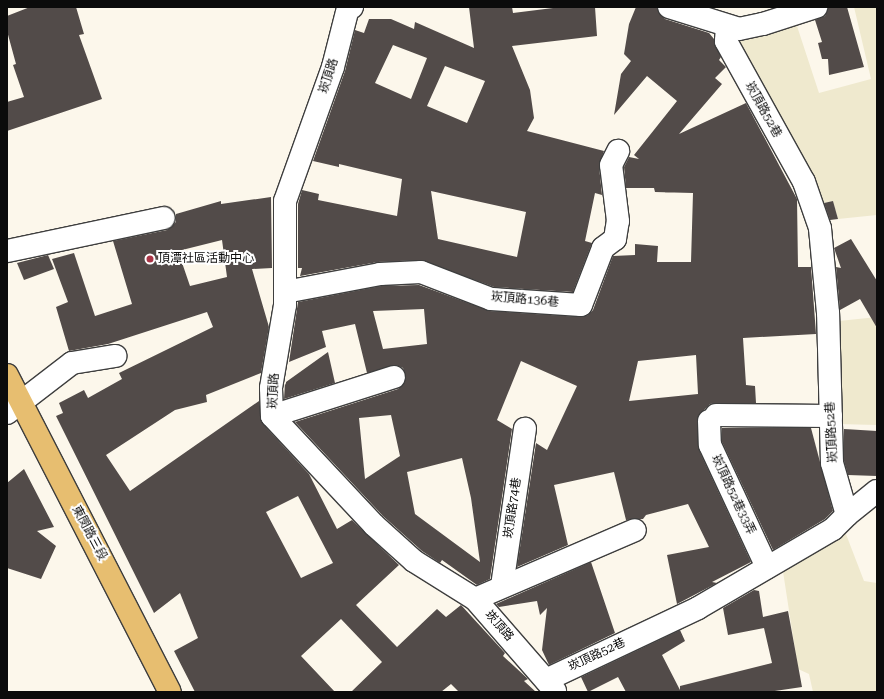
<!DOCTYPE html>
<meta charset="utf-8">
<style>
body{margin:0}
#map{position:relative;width:884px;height:699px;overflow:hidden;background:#fcf7eb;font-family:"Roboto Serif","Noto Sans TC",serif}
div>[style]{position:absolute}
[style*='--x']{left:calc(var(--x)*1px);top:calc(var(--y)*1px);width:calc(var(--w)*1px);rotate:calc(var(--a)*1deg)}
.farmland>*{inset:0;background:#efe9ce}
.building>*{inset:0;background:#524b49}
.roads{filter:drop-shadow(1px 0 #3e3e3e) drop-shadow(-1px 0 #3e3e3e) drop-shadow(0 1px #3e3e3e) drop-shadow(0 -1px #3e3e3e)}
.minor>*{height:22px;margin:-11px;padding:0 11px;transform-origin:11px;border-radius:11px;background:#fff}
.major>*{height:22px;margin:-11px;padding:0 11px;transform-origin:11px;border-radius:11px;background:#e7be70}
.dots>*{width:11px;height:11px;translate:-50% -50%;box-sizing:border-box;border:2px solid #fff;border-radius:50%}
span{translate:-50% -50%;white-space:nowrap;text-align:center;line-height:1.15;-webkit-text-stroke:4px #fff;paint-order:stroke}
.street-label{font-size:12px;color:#0b0b0b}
.poi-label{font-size:12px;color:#0b0b0b}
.left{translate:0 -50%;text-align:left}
.frame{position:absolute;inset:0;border:8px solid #0b0b0b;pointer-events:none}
</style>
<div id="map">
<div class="farmland">
<i style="clip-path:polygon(854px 7px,877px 7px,877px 215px,838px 219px,833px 201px,819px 204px,737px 44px,740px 39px,795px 20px,819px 93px,871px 79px)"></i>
<i style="clip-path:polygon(877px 317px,877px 425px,837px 424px,839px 321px)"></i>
<i style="clip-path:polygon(844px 529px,864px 581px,877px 583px,877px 692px,813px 692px,809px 674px,798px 669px,782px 565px)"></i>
</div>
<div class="building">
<i style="clip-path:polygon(30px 7px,76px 7px,84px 34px,79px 35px,102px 99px,7px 131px,7px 102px,24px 97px,13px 65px,16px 64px,7px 31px,7px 16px)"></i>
<i style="clip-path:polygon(evenodd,469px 7px,512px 7px,513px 13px,561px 7px,595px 7px,597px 36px,512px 46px,530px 90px,534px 118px,527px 131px,604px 151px,599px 166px,602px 195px,595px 193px,585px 241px,592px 243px,573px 292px,494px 287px,420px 260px,378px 262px,300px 276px,302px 268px,298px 268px,298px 204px,302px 190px,319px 194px,318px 200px,397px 216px,402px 179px,339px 164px,339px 167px,313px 161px,345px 71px,355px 30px,364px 33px,369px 19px,391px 19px,414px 29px,415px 22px,474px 48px,469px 7px,393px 45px,427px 58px,411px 99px,375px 83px,393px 45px,469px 7px,445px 66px,485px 81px,467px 123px,427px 106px,445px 66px,469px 7px,431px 191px,526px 212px,517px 257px,438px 239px,431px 191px)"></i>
<i style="clip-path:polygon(evenodd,636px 7px,657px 8px,665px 19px,709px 33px,714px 39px,721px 57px,719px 60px,726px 67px,715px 78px,722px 84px,679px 134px,746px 103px,797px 199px,798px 267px,811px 267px,816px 334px,743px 338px,746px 385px,755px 386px,756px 403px,716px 403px,710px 404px,698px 416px,699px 450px,751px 562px,712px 582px,717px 583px,677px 604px,667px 555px,709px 547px,688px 504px,646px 515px,643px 519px,626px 520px,614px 472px,554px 485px,568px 545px,517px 567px,536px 443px,547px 450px,577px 386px,521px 361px,497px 420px,512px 429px,490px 579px,477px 585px,442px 560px,440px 563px,422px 551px,383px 516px,295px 422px,398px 389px,406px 379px,403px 368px,396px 365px,367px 373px,355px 324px,322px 331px,326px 347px,289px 362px,298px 302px,381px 286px,419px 285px,490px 311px,581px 317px,588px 315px,593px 310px,613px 256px,635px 255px,635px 244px,658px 246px,657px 262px,691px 262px,693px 193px,655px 192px,654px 188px,626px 188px,624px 167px,629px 157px,639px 159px,634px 155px,677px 101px,647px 76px,614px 115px,621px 74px,631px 61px,624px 54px,629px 24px,636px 7px,424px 309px,427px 344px,383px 349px,373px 311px,424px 309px,636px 7px,696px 355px,698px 394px,629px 401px,638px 361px,696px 355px,636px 7px,391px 415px,400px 456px,365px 479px,359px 418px,391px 415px,636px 7px,462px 458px,471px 498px,480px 562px,415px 514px,407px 472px,462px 458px)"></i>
<i style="clip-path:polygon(828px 7px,847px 7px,864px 67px,829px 75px,828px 59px,822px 59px,818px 43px,822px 42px,815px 20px,825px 16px)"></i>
<i style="clip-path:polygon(evenodd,271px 197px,272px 268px,252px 269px,269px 327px,261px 373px,206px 395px,207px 402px,175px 410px,106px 455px,130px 491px,259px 401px,263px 424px,309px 474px,337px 529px,352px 520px,399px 565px,356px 605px,397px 647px,437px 609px,446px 617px,461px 605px,505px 653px,503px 656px,528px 679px,524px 681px,536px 692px,459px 692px,451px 684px,441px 692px,351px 692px,382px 662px,341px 619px,301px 656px,335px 692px,195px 692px,174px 651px,198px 638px,180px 593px,154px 613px,56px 416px,63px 413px,59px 403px,84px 390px,88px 398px,122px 379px,119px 373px,213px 327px,207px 312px,108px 344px,69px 351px,56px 307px,68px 302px,52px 259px,74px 253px,95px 316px,132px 304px,113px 241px,167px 230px,176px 222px,176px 214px,221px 201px,221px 204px,271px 197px,222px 240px,227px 277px,190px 286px,178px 251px,222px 240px,271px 197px,298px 496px,333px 563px,301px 578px,266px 512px,298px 496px)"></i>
<i style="clip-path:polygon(833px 201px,838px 219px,830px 220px,824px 203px)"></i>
<i style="clip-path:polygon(851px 239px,877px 281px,877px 328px,860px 299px,840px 310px,836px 267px,841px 268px,834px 248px)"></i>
<i style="clip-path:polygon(48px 255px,54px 269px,24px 280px,17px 263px)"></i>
<i style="clip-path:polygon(328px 352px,335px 383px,284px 399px,285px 383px,286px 385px,286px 382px)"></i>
<i style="clip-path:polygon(722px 428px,811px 428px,833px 511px,825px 519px,773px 550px,722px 442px)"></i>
<i style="clip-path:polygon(844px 429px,877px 431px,877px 476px,848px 475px,844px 461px)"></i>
<i style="clip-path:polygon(24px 469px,54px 527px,37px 531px,56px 546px,41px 579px,7px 568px,7px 483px)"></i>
<i style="clip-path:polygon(591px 562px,615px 633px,549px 665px,542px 650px,547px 608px,540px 615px,537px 601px,499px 607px,496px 604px)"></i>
<i style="clip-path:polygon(754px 590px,759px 591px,763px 617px,788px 611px,802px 687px,768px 692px,626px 692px,618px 677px,588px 692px,581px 677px,680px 630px,685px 641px,662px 655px,680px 690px,680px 686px,772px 663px,764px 628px,728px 635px,723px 608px)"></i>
</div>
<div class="roads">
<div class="minor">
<i style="--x:352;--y:7;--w:4;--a:166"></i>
<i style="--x:348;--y:8;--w:61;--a:104.3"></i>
<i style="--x:333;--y:67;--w:142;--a:109.7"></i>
<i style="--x:285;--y:201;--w:104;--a:90"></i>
<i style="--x:285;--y:305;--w:84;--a:99.6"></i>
<i style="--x:271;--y:388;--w:28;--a:88"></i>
<i style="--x:272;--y:416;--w:149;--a:46.9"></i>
<i style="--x:374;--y:525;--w:54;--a:42"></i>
<i style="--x:414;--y:561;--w:72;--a:31.9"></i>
<i style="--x:475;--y:599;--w:122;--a:49"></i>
<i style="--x:669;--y:7;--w:73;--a:17.4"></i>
<i style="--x:739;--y:29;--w:25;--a:-12"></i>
<i style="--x:763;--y:24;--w:56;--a:-17.8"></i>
<i style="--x:7;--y:251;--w:160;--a:-11.9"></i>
<i style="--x:285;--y:292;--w:97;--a:-10.7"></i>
<i style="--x:380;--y:274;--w:41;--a:-2.8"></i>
<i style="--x:421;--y:272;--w:75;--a:21.1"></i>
<i style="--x:491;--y:299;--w:90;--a:3.8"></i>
<i style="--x:581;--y:305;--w:61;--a:-68.9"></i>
<i style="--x:603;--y:248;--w:15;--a:-37"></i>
<i style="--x:615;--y:239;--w:18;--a:-81"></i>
<i style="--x:618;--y:221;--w:56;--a:-97.1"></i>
<i style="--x:611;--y:165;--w:16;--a:-63"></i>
<i style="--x:7;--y:413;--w:82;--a:-37.6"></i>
<i style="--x:72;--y:363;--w:44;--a:-9.2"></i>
<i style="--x:716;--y:415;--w:115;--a:0.5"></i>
<i style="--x:272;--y:416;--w:128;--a:-17.7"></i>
<i style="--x:709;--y:421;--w:24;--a:88"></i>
<i style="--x:710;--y:445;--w:135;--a:65"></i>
<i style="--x:847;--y:515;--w:38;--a:-39"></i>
<i style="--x:502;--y:586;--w:159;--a:-81.7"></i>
<i style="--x:475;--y:599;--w:174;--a:-23.3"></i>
<i style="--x:546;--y:680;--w:168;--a:-25.3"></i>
<i style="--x:698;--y:608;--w:156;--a:-30.3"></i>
<i style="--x:833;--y:529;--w:20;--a:-45"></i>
<i style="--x:847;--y:515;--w:54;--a:-106.1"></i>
<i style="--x:832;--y:463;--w:150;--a:-91.5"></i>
<i style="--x:828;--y:313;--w:85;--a:-95.4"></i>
<i style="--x:820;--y:228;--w:49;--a:-109.2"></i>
<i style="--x:804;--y:182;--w:161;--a:-119"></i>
<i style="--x:726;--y:41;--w:15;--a:-86"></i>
</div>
<div class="major">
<i style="--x:7;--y:375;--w:356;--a:62.8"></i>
</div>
</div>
<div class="dots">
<i style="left:150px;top:259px;background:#a93546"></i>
</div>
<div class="street-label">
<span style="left:329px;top:76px;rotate:-72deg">崁頂路</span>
<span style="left:763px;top:110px;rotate:61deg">崁頂路52巷</span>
<span style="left:525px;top:300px;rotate:5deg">崁頂路136巷</span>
<span style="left:274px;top:391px;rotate:-87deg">崁頂路</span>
<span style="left:832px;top:432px;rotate:-93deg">崁頂路52巷</span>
<span style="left:733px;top:495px;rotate:65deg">崁頂路52巷33弄</span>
<span style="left:513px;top:508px;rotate:-82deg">崁頂路74巷</span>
<span style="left:89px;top:533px;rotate:62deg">東閔路三段</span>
<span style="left:499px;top:626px;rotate:49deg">崁頂路</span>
<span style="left:597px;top:655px;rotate:-25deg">崁頂路52巷</span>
</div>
<div class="poi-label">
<span class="left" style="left:158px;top:259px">頂潭社區活動中心</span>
</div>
<div class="frame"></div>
</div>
